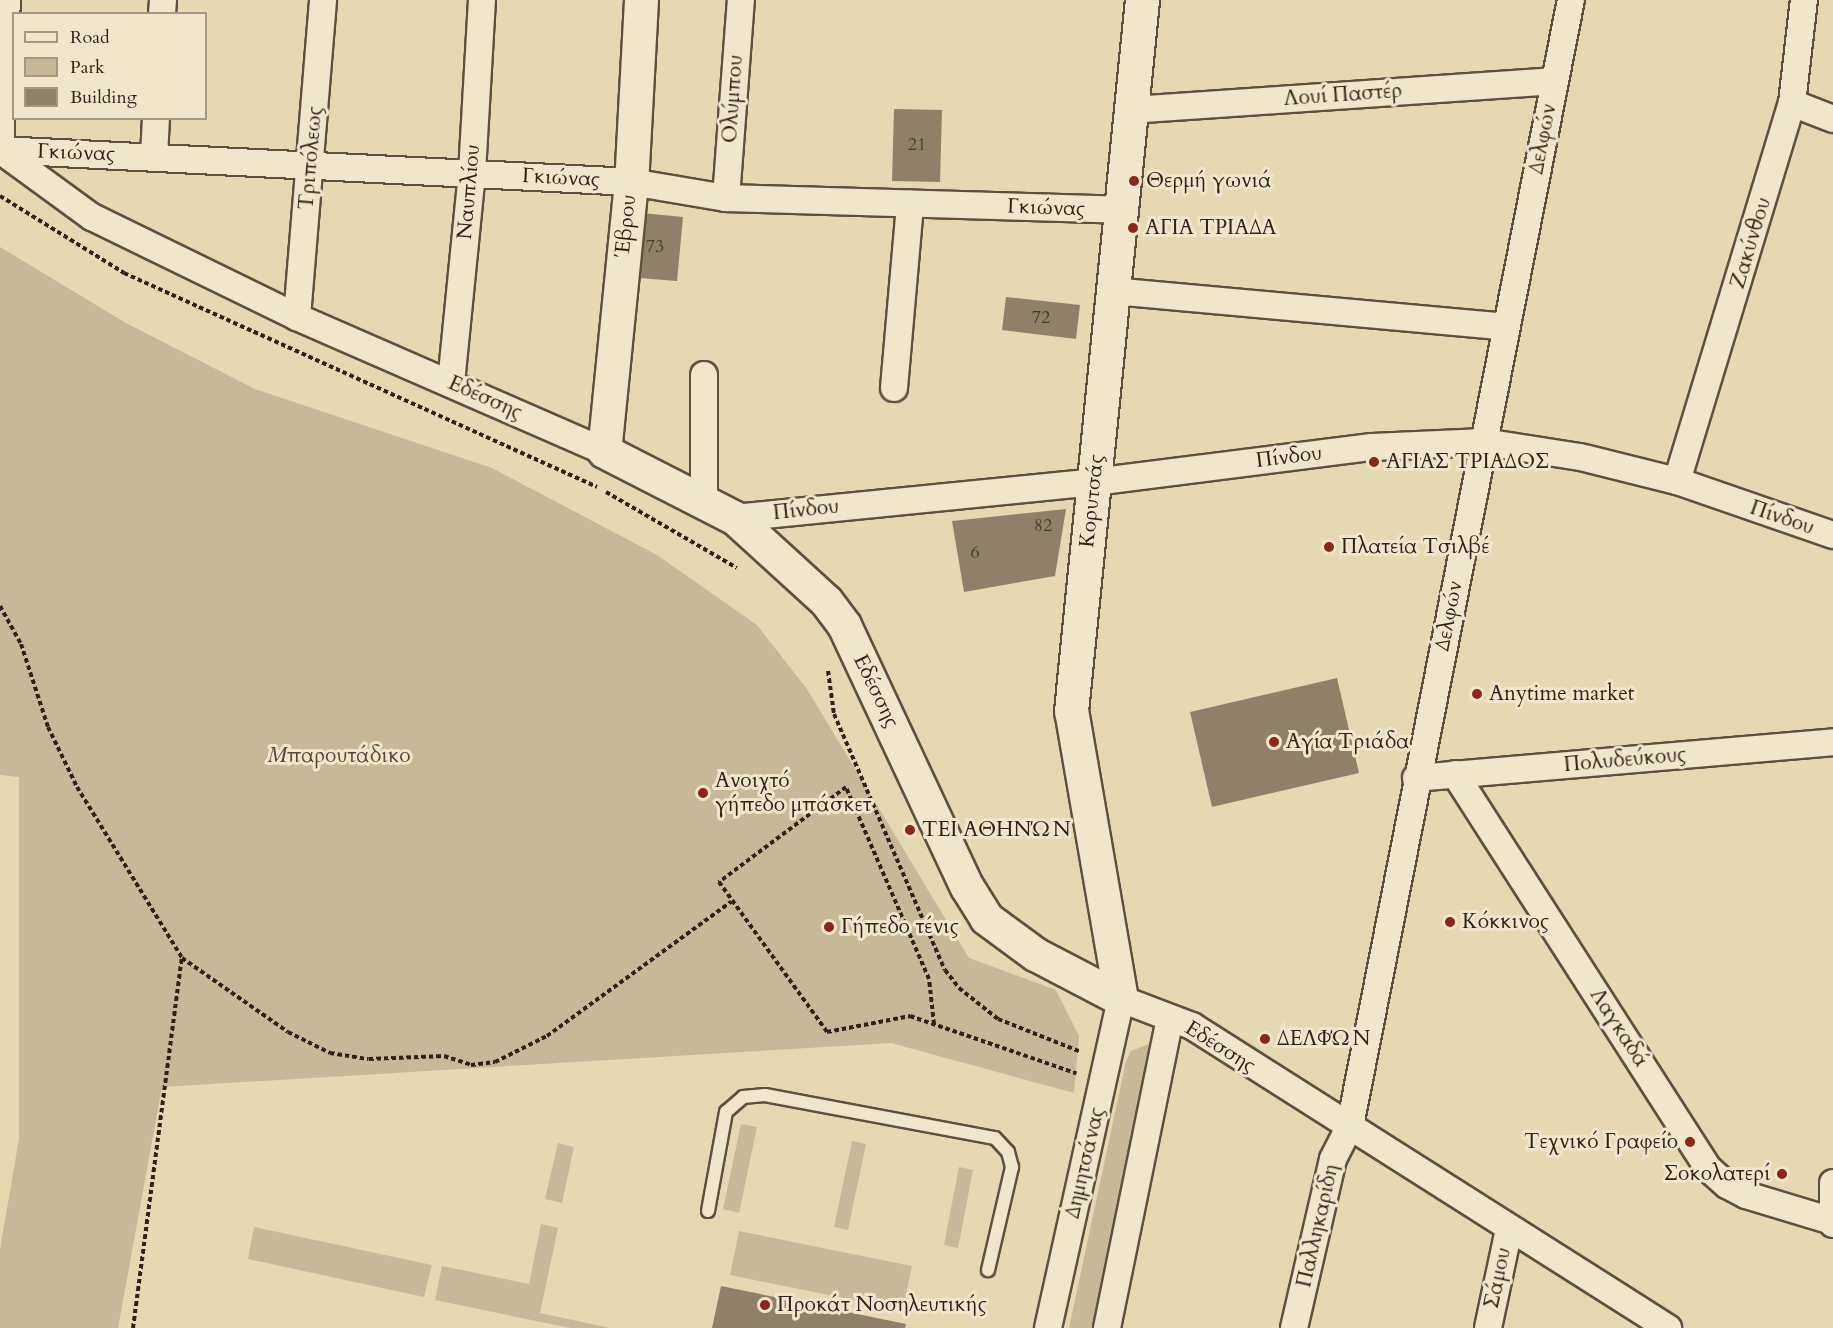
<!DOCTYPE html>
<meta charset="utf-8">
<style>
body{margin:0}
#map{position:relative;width:1833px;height:1328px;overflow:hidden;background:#e6d8b1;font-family:Cardo,serif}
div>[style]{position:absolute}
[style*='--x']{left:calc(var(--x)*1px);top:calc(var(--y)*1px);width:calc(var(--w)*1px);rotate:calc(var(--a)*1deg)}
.green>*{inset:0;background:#c7b997}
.building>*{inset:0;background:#8f8169}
.path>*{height:4px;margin-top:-2px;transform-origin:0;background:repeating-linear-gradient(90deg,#30221a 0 4.5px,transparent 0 7.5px)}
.roads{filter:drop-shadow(2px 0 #5e5040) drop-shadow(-2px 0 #5e5040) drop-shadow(0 2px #5e5040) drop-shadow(0 -2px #5e5040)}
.lane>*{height:12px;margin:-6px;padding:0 6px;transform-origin:6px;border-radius:6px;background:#efe6cc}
.street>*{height:26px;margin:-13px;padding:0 13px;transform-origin:13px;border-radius:13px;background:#efe6cc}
.secondary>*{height:33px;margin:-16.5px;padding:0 16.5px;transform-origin:16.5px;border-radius:16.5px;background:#efe6cc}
.dots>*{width:16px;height:16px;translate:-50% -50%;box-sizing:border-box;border:3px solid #efe6cc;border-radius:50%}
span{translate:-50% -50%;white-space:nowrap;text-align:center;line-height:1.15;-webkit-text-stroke:6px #efe6cc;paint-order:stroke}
.number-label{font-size:18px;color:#483a2e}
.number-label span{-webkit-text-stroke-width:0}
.street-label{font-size:21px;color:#30221a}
.poi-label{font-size:21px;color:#30221a}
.left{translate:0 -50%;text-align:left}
.right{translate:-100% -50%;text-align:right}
.park-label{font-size:21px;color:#564839;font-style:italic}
.legend{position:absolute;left:12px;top:12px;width:195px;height:108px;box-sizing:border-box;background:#efe6cc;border:2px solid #a39885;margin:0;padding:8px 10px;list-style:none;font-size:18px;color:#30221a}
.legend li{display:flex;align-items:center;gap:12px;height:30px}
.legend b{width:30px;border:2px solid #a39885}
</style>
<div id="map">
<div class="green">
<i style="clip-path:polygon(0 247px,126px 323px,255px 389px,492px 468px,657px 555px,757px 625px,807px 689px,969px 958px,1056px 990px,1079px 1036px,1074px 1093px,891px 1043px,162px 1087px,118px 1328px,0 1328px,0 1249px,19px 1139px,19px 777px,0 775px)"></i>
<i style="clip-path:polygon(1149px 1044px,1152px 1050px,1095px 1328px,1069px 1328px,1126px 1061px,1131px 1051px)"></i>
<i style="clip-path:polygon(741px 1124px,757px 1127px,739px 1213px,723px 1209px)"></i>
<i style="clip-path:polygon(852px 1141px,866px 1144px,848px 1230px,834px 1227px)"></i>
<i style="clip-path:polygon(558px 1143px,574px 1147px,562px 1203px,545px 1199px)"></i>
<i style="clip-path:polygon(959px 1167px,973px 1170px,958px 1248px,944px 1245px)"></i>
<i style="clip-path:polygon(541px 1224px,558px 1228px,540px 1313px,610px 1328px,570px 1328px,435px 1300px,442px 1266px,529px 1284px)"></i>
<i style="clip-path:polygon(254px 1227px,432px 1265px,424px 1297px,248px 1259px)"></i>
<i style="clip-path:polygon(739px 1231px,912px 1266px,903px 1310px,730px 1275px)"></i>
</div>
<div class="building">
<i style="clip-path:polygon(894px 109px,942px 110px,940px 182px,892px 181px)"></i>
<i style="clip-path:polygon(632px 212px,683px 217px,677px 281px,626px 277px)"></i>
<i style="clip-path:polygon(1006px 297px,1080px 305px,1076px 339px,1002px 330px)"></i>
<i style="clip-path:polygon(1066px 509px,1055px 576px,964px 592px,952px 521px)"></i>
<i style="clip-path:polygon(1337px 678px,1359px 773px,1212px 807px,1190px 712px)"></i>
<i style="clip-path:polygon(721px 1286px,906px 1324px,905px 1328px,712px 1328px)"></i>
</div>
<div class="path">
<i style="--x:0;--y:196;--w:146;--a:31.8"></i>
<i style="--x:124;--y:273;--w:519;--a:24.34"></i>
<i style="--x:606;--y:492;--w:151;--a:30.1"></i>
<i style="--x:0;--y:606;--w:43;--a:61.1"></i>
<i style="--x:21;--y:644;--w:87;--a:72"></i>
<i style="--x:48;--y:727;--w:67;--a:64.2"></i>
<i style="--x:77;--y:787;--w:201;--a:58.4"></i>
<i style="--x:182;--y:958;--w:129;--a:34.9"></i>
<i style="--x:288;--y:1032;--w:47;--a:26.6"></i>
<i style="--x:330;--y:1053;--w:39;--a:9"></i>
<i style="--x:369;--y:1059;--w:75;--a:-2.3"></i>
<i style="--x:444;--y:1056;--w:28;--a:18"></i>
<i style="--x:471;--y:1065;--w:24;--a:-7"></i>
<i style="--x:495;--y:1062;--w:58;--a:-26.6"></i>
<i style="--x:547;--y:1036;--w:228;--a:-36.1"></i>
<i style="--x:828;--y:671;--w:43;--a:82.1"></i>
<i style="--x:834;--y:714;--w:279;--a:66.6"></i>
<i style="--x:945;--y:970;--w:23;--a:52"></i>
<i style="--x:959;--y:988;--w:50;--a:38.5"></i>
<i style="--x:998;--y:1019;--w:89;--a:21.7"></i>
<i style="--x:934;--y:1024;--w:45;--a:-96.3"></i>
<i style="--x:929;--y:979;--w:209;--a:-113.4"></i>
<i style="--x:846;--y:787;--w:159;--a:143.2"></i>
<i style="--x:719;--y:882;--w:185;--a:54.2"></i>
<i style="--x:827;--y:1032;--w:85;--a:-10.9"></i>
<i style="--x:910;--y:1016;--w:176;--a:19"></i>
<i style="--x:133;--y:1328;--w:373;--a:-82.5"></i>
</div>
<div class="roads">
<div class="lane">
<i style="--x:708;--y:1211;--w:101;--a:-79.7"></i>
<i style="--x:726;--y:1112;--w:23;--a:-41"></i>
<i style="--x:743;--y:1097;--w:22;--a:-5"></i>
<i style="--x:765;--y:1095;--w:234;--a:10.6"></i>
<i style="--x:995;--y:1138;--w:19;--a:47"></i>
<i style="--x:1008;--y:1152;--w:16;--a:75"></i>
<i style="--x:1012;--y:1167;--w:106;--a:103.1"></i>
</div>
<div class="street">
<i style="--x:7;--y:0;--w:150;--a:92.7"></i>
<i style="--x:0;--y:150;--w:632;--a:2.9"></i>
<i style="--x:631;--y:182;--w:96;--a:9.6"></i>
<i style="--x:726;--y:198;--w:395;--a:1.7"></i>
<i style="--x:162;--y:14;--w:14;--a:-86"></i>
<i style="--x:1792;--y:103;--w:44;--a:21.3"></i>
<i style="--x:1131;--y:110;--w:424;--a:-3.9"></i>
<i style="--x:0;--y:150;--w:114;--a:36.1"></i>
<i style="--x:92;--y:217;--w:228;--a:26"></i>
<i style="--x:297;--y:317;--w:335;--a:23.6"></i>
<i style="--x:154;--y:156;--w:38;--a:-87"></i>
<i style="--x:726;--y:198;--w:199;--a:-85.7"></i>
<i style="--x:1113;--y:291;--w:394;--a:5.2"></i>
<i style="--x:297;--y:317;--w:318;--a:-85.3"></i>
<i style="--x:704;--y:375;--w:126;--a:90"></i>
<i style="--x:451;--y:383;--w:211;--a:-84.3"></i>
<i style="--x:472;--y:173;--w:173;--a:-86.7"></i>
<i style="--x:894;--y:388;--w:185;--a:-85"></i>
<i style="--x:1677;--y:481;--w:395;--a:-73.1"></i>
<i style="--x:1792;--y:103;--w:104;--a:-83.4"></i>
<i style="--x:735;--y:518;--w:361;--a:-5.7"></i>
<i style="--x:1094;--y:482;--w:280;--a:-7.2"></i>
<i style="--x:1372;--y:447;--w:112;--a:-2.6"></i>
<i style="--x:1484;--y:442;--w:97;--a:8.9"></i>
<i style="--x:1580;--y:457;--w:100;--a:13.9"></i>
<i style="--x:1677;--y:481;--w:165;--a:19.1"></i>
<i style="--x:1455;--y:774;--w:470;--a:57.3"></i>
<i style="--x:1709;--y:1169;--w:24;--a:42"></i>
<i style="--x:1727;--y:1185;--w:21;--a:28"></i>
<i style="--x:1746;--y:1195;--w:90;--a:16.8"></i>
<i style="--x:1416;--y:778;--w:419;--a:-4.9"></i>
<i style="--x:1833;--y:1183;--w:41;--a:90"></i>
<i style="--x:1048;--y:1328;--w:337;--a:-77.5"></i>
<i style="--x:1121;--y:999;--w:76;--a:20.8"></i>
<i style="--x:1192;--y:1026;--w:564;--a:32.39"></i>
<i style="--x:1107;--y:1328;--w:316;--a:-78.5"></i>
<i style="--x:1294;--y:1328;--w:173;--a:-77"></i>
<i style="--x:1333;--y:1159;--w:37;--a:-63"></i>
<i style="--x:1350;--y:1126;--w:1147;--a:-78.9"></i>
<i style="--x:1488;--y:1328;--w:101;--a:-78"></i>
</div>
<div class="secondary">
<i style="--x:641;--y:0;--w:182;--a:93.1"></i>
<i style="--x:631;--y:182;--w:270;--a:95.7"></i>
<i style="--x:604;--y:451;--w:147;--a:27.1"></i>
<i style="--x:735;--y:518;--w:123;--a:42.4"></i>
<i style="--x:826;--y:601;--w:30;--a:53"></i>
<i style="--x:844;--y:625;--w:289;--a:64.9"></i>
<i style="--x:967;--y:887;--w:36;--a:58"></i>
<i style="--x:986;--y:918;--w:61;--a:36.3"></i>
<i style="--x:1035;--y:954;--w:97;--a:27.6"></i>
<i style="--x:1121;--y:999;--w:292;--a:-99.8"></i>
<i style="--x:1071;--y:711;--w:715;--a:-84.3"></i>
</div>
</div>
<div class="dots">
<i style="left:1134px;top:181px;background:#8f2418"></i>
<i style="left:1133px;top:228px;background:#8f2418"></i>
<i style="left:1374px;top:462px;background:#8f2418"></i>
<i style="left:1329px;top:547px;background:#8f2418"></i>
<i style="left:1477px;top:694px;background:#8f2418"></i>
<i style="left:1274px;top:742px;background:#8f2418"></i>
<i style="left:703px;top:793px;background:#8f2418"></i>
<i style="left:910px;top:830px;background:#8f2418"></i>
<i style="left:1450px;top:922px;background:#8f2418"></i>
<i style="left:829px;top:927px;background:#8f2418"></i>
<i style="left:1265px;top:1039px;background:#8f2418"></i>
<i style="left:1690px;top:1142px;background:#8f2418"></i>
<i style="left:1782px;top:1174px;background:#8f2418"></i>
<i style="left:765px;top:1305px;background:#8f2418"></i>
</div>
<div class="number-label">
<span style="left:917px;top:145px">21</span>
<span style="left:655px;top:247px">73</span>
<span style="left:1041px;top:318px">72</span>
<span style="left:1043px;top:526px">82</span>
<span style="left:975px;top:553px">6</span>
</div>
<div class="street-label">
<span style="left:1343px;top:95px;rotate:-4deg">Λουί Παστέρ</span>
<span style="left:733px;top:99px;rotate:-86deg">Ολύμπου</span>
<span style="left:1543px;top:139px;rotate:-79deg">Δελφών</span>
<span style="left:76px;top:153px;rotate:2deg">Γκιώνας</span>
<span style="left:311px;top:158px;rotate:-85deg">Τριπόλεως</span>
<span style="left:561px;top:178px;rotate:3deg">Γκιώνας</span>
<span style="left:469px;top:192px;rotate:-85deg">Ναυπλίου</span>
<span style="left:1046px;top:208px;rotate:2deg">Γκιώνας</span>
<span style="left:626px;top:226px;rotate:-84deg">Έβρου</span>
<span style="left:1751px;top:243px;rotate:-73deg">Ζακύνθου</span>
<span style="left:485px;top:398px;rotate:24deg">Εδέσσης</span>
<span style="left:1289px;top:457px;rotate:-7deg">Πίνδου</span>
<span style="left:1092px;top:501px;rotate:-84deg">Κορυτσάς</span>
<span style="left:806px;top:510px;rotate:-6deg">Πίνδου</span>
<span style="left:1782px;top:518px;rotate:19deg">Πίνδου</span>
<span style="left:1449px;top:616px;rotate:-79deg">Δελφών</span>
<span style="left:876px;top:691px;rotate:64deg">Εδέσσης</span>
<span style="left:1625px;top:760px;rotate:-5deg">Πολυδεύκους</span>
<span style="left:1619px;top:1028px;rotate:57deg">Λαγκαδά</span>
<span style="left:1220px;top:1047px;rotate:32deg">Εδέσσης</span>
<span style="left:1085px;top:1163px;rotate:-77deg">Δημητσάνας</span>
<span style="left:1318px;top:1226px;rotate:-77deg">Παλληκαρίδη</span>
<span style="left:1498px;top:1278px;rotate:-78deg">Σάμου</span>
</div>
<div class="poi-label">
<span class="left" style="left:1146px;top:181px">Θερμή γωνιά</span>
<span class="left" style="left:1145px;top:228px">ΑΓΙΑ ΤΡΙΑΔΑ</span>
<span class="left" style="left:1386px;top:462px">ΑΓΙΑΣ ΤΡΙΑΔΟΣ</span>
<span class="left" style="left:1341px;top:547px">Πλατεία Τσιλβέ</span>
<span class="left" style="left:1489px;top:694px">Anytime market</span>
<span class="left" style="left:1286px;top:742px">Αγία Τριάδα</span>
<span class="left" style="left:715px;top:793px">Ανοιχτό<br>γήπεδο μπάσκετ</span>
<span class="left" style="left:922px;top:830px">ΤΕΙ ΑΘΗΝΏΝ</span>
<span class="left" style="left:1462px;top:922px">Κόκκινος</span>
<span class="left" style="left:841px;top:927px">Γήπεδο τένις</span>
<span class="left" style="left:1277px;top:1039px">ΔΕΛΦΏΝ</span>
<span class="right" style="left:1678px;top:1142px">Τεχνικό Γραφείο</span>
<span class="right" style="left:1770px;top:1174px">Σοκολατερί</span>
<span class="left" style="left:777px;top:1305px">Προκάτ Νοσηλευτικής</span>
</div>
<div class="park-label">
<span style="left:339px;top:756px">Μπαρουτάδικο</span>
</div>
<ul class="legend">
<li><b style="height:8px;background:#efe6cc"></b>Road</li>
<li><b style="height:16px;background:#c7b997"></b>Park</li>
<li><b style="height:16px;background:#8f8169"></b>Building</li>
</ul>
</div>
